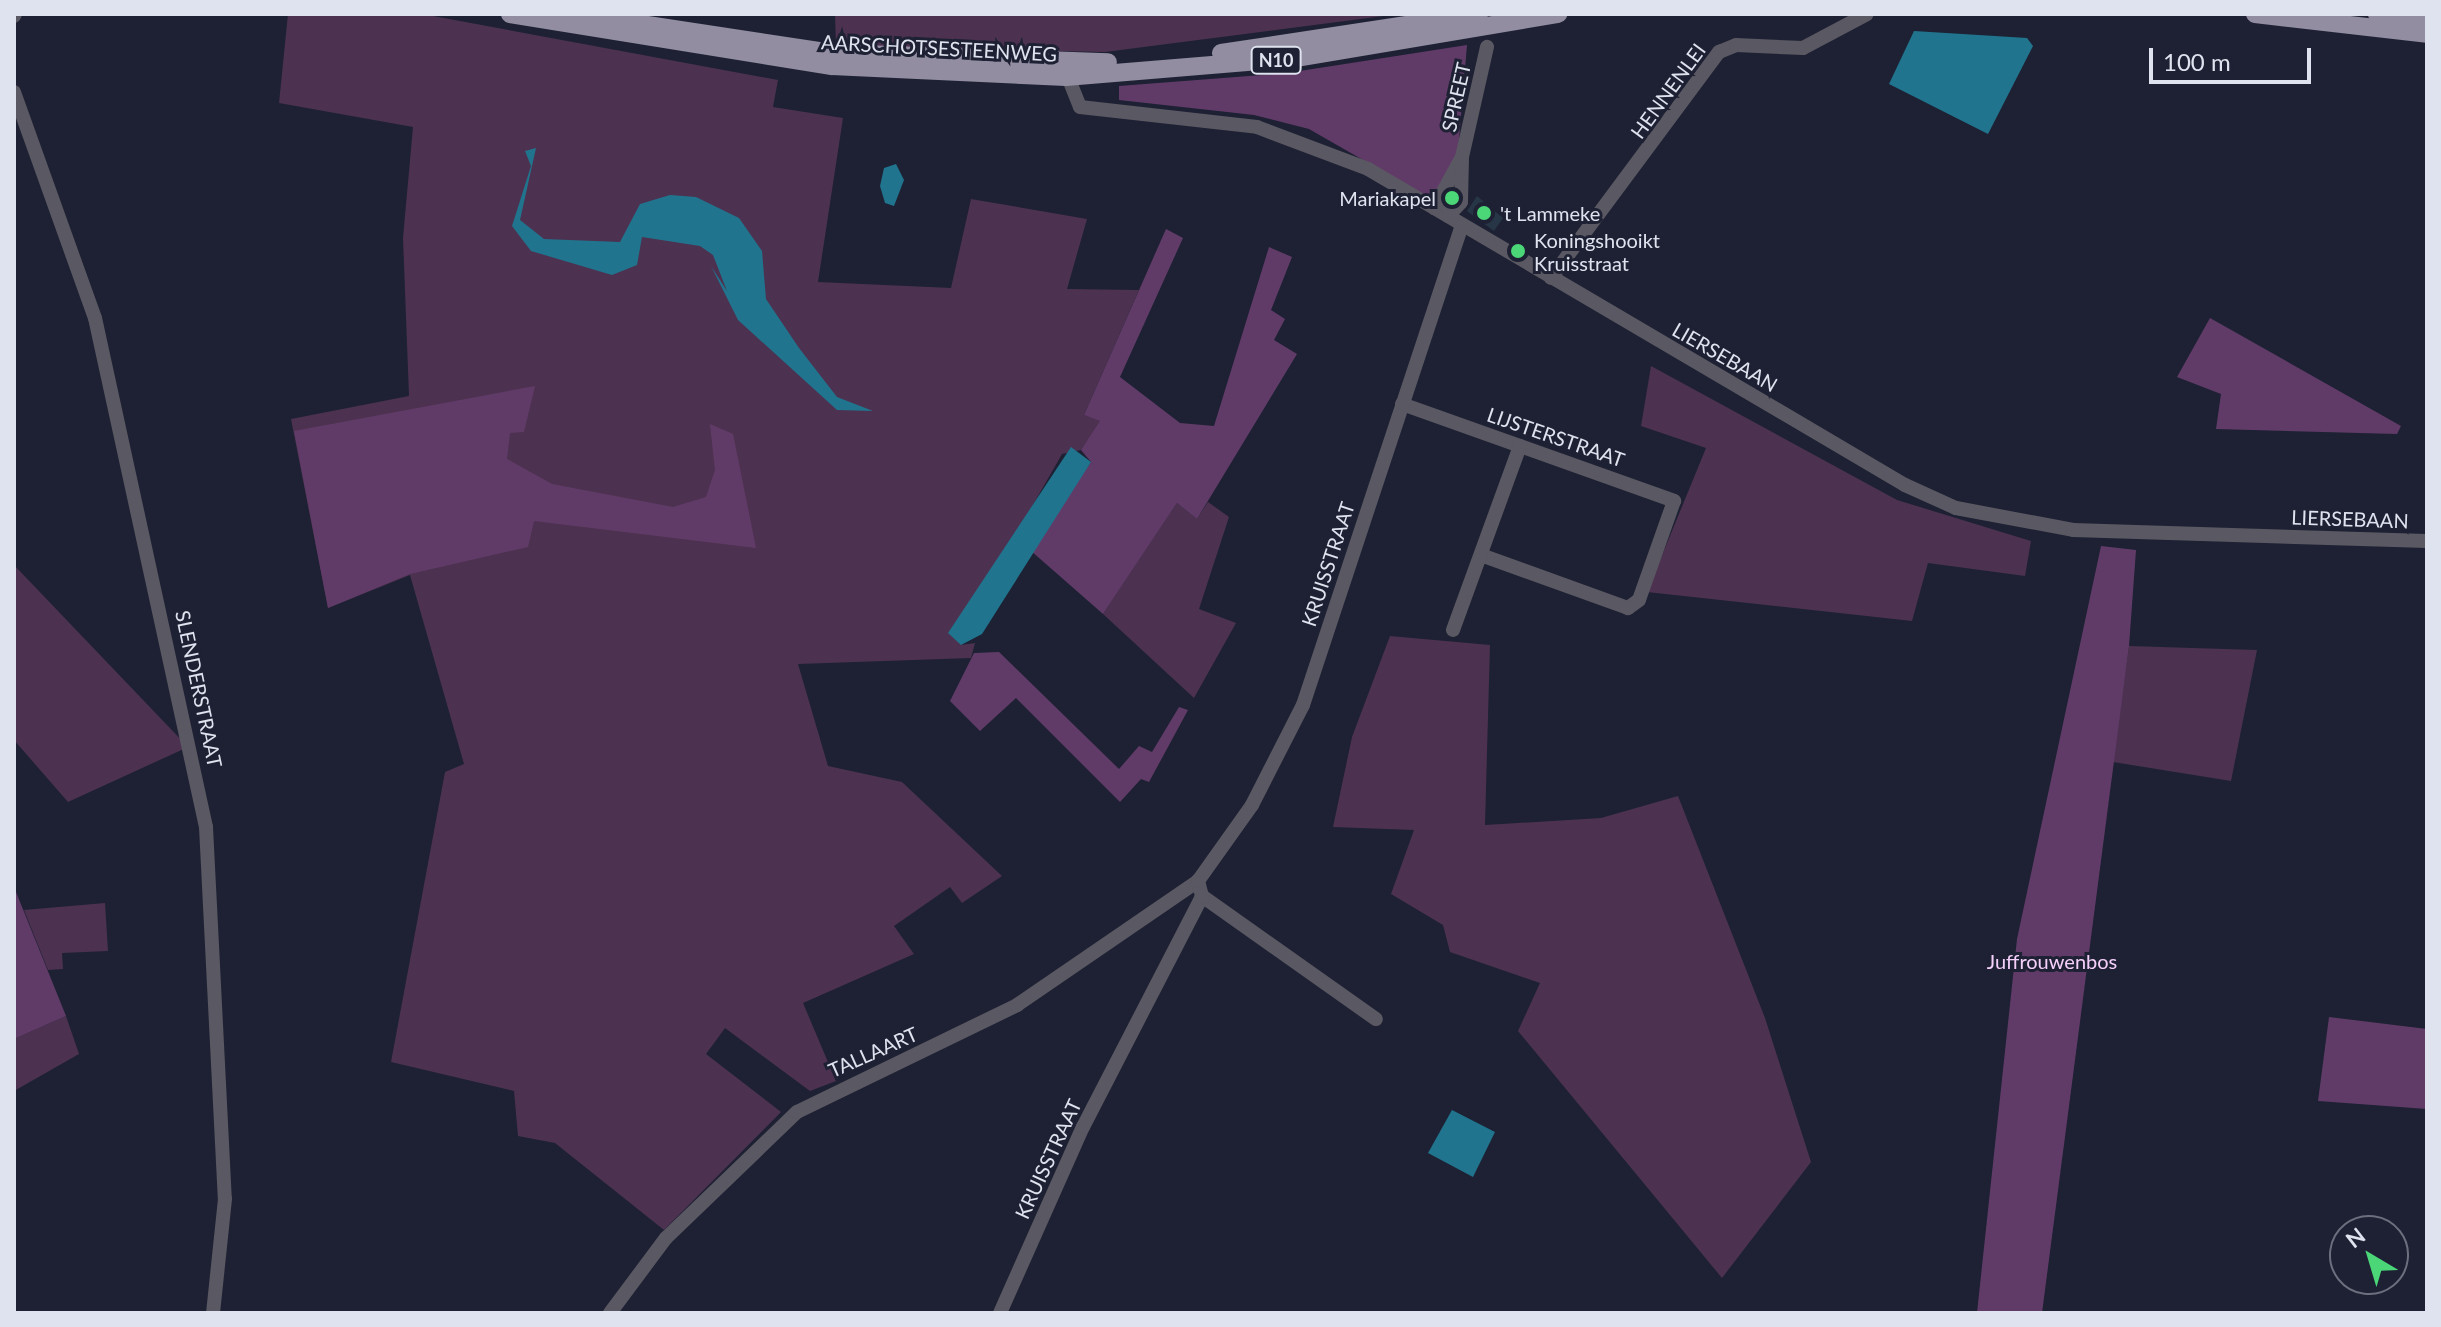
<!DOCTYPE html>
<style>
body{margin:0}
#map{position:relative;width:2441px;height:1327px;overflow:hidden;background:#1d2133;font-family:Lato,sans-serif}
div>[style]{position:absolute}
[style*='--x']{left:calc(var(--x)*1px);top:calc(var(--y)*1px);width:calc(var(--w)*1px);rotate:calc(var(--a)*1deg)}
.green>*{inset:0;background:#4c3250}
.forest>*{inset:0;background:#613b68}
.water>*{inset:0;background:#21748e}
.building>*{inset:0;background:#273646}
.minor>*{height:14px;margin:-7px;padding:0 7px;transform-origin:7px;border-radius:7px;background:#5a5862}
.major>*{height:18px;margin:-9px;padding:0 9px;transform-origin:9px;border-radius:9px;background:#928da1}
.dots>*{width:22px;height:22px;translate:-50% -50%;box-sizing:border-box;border:4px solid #1d2133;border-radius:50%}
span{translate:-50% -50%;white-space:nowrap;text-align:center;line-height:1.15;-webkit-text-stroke:6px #1d2133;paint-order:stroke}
.shield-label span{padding:2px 6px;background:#1d2133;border:2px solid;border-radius:6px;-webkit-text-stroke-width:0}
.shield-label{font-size:18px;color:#dfe3ef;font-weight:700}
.street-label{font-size:20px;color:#dfe3ef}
.poi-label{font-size:20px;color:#dfe3ef}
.right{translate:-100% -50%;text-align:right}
.left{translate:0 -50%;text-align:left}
.park-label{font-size:20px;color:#f4cffa}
.frame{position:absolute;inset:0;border:16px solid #dfe3ef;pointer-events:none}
.north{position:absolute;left:2329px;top:1215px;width:80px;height:80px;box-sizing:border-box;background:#1d2133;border:2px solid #6b6f7e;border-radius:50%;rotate:322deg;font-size:22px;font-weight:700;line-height:32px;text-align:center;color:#dfe3ef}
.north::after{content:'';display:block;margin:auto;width:28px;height:36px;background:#4bd677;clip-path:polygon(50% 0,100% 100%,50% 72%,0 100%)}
.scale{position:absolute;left:2149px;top:48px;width:162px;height:36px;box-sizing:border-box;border:4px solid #dfe3ef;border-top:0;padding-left:10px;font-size:24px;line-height:28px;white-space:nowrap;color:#dfe3ef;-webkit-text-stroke:6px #1d2133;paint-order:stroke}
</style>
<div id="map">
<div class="green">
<i style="clip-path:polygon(288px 14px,422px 14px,778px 80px,773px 107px,843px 118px,818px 282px,951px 288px,971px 199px,1087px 219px,1067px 289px,1139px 290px,1084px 415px,1101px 421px,1081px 450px,1062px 454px,1013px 540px,961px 645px,975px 643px,971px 658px,798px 664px,828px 766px,902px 782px,1002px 876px,962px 903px,950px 887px,894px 926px,914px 954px,803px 1003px,836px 1081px,810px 1091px,725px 1028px,706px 1054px,781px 1112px,664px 1230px,555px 1143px,518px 1136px,514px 1091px,391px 1062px,445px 772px,464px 764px,410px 575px,328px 608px,291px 419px,409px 396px,403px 238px,413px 127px,279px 103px)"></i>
<i style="clip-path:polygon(835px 14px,1399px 14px,1105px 52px,836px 47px)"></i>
<i style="clip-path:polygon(1651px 366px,1897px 500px,2031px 541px,2025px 576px,1928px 563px,1912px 621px,1647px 592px,1706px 448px,1641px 426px)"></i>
<i style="clip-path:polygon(1208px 502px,1229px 517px,1199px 609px,1236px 623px,1194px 698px,1103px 614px,1177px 503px,1197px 519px)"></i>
<i style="clip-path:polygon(14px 565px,188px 747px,68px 802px,14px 740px)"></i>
<i style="clip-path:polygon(1390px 636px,1490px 645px,1485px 825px,1601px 818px,1678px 796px,1765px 1018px,1811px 1162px,1722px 1278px,1518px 1031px,1540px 983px,1450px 952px,1443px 925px,1391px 894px,1414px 830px,1333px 827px,1352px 737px)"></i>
<i style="clip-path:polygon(2129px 646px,2257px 650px,2231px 781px,2113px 762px)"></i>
<i style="clip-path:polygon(105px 903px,108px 951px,62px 953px,63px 969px,48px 970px,24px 910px)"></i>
<i style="clip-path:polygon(66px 1016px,79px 1054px,14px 1091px,14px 1039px)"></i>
</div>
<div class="forest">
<i style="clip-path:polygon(1467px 45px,1458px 151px,1433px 200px,1309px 129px,1254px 115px,1119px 100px,1119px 86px,1287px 73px)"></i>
<i style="clip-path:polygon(1166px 229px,1183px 238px,1120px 377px,1180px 423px,1214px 426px,1269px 247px,1292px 257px,1271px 310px,1285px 319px,1274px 340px,1297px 354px,1197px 519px,1177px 503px,1103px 614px,1030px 550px,1091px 462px,1081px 450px,1100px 421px,1084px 415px)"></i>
<i style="clip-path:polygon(2210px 318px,2401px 426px,2397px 434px,2216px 429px,2221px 394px,2177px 377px)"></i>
<i style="clip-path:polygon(535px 386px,524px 432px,510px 433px,507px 459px,552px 484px,673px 507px,706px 497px,715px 470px,710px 424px,733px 434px,756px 548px,534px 521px,528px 547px,410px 574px,328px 608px,294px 431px)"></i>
<i style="clip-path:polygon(2101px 546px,2136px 550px,2129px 646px,2042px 1313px,1977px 1313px,2017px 939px)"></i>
<i style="clip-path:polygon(999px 652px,1119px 769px,1139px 746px,1152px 752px,1179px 707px,1188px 710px,1149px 782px,1141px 779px,1120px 802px,1016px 698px,980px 731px,950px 701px,974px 653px)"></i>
<i style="clip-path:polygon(14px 887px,66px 1016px,14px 1039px)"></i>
<i style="clip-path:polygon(2329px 1017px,2427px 1029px,2427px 1109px,2318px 1101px)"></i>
</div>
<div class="water">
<i style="clip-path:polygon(1914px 31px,2027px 38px,2033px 46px,1988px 134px,1889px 84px)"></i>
<i style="clip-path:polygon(536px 148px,520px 220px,544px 239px,620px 242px,640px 204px,670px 195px,696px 197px,739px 218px,762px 251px,766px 299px,799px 348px,837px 397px,873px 411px,837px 410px,738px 320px,711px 266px,727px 291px,713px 255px,700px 246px,642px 237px,637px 265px,612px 275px,531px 251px,512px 226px,531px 166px,525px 151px)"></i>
<i style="clip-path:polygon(896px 164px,904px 180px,894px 206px,885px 203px,880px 186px,884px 168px)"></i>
<i style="clip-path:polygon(1071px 447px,1091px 462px,982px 634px,961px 645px,948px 633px)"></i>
<i style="clip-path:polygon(1452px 1110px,1495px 1132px,1473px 1177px,1428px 1153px)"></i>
</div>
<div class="building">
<i style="clip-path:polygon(1477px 196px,1503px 218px,1494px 231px,1467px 211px)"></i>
</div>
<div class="minor">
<i style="--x:14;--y:16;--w:2;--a:-63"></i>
<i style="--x:1064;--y:67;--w:43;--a:68.2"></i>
<i style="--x:1080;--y:107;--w:178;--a:6.4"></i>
<i style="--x:1257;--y:127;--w:119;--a:20.7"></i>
<i style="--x:1368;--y:169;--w:623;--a:30.47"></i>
<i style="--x:1905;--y:485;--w:56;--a:24.3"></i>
<i style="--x:1956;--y:508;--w:119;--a:10.6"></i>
<i style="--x:2073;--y:530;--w:354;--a:1.8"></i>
<i style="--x:14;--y:92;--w:240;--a:70.3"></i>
<i style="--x:95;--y:318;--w:521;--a:77.7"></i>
<i style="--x:206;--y:827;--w:372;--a:87.1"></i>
<i style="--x:225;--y:1199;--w:115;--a:96"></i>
<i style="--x:1434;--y:208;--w:58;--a:-61.2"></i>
<i style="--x:1462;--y:157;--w:113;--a:-77.2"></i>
<i style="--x:1448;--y:216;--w:19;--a:-47"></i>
<i style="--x:1461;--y:202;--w:45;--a:-88.7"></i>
<i style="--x:1551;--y:278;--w:282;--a:-53.4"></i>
<i style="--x:1719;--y:52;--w:18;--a:-22"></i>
<i style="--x:1736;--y:45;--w:67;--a:2.6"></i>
<i style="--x:1803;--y:48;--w:72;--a:-28"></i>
<i style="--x:1402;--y:404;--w:289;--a:19.6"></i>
<i style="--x:1674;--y:501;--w:105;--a:109.5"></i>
<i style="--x:1639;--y:600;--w:14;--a:144"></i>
<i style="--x:1628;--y:608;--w:156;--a:-160.2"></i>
<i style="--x:1453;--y:630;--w:196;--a:-70"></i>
<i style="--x:1202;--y:896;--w:213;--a:35.3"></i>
<i style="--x:610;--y:1313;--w:94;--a:-53.3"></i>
<i style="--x:666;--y:1238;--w:182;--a:-43.9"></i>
<i style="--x:797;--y:1112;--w:245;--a:-25.9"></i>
<i style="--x:1017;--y:1005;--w:219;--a:-34.4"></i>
<i style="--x:1000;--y:1313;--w:204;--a:-66"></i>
<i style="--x:1083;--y:1127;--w:260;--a:-62.7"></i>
<i style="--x:1202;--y:896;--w:16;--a:-105"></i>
<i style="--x:1198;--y:881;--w:93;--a:-54.6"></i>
<i style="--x:1252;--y:805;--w:112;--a:-63"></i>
<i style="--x:1303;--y:705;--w:506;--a:-71.67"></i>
</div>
<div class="major">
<i style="--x:510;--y:14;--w:326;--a:9.2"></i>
<i style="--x:832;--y:66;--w:234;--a:2.7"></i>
<i style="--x:1066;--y:77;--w:232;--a:-4.7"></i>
<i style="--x:1297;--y:58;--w:265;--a:-9.6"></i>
<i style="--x:575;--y:14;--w:260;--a:8.6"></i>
<i style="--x:832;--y:53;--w:276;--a:1.9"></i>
<i style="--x:2255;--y:14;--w:173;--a:6.6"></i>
<i style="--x:2377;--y:14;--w:50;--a:6.8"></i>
<i style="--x:1221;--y:53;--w:261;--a:-8.6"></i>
</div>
<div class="dots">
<i style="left:1452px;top:198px;background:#4bd677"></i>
<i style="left:1484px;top:213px;background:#4bd677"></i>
<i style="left:1518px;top:251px;background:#4bd677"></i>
</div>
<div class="shield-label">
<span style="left:1276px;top:60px">N10</span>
</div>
<div class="street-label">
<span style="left:939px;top:48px;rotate:3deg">AARSCHOTSESTEENWEG</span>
<span style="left:1668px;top:91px;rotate:-54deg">HENNENLEI</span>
<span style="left:1456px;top:97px;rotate:-77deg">SPREET</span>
<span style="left:1725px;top:357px;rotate:30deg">LIERSEBAAN</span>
<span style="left:1556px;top:437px;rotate:19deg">LIJSTERSTRAAT</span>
<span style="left:2350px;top:519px;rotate:2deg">LIERSEBAAN</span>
<span style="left:1328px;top:564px;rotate:-72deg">KRUISSTRAAT</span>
<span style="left:199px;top:689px;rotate:78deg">SLENDERSTRAAT</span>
<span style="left:873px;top:1052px;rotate:-24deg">TALLAART</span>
<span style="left:1048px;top:1159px;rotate:-65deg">KRUISSTRAAT</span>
</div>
<div class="poi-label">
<span class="right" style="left:1436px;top:198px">Mariakapel</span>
<span class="left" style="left:1500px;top:213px">'t Lammeke</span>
<span class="left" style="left:1534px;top:252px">Koningshooikt<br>Kruisstraat</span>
</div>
<div class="park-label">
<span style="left:2052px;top:961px">Juffrouwenbos</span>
</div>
<div class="frame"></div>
<div class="north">N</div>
<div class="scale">100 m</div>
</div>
